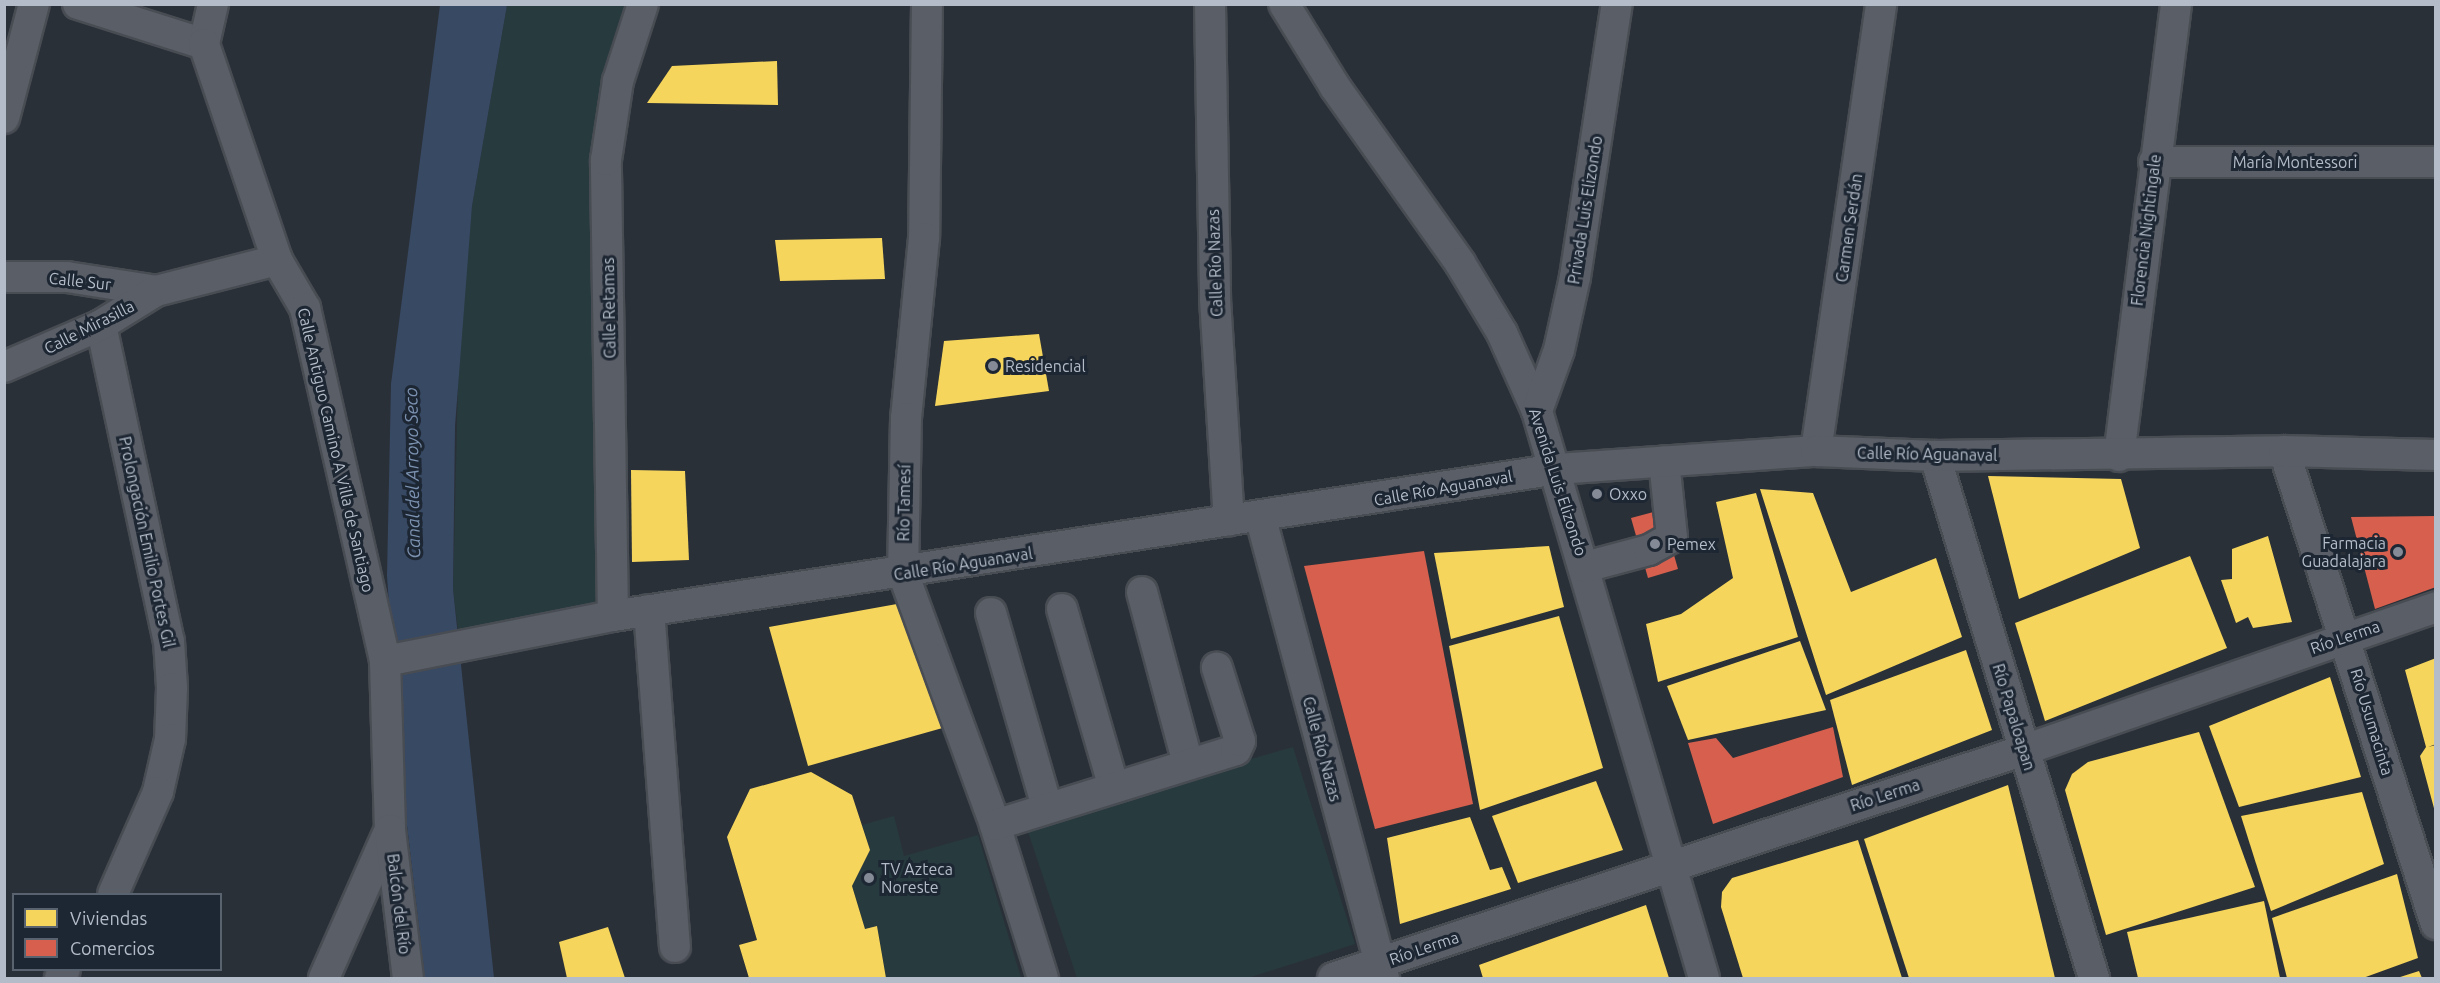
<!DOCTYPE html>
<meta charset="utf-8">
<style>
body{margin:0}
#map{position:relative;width:2440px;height:983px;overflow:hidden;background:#2a3038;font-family:Ubuntu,sans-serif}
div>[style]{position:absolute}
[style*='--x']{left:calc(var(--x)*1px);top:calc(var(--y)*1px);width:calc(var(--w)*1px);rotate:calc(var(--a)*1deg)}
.green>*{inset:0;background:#273a3e}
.water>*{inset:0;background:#384963}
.homes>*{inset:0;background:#f6d55c}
.shops>*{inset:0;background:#d6604d}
.roads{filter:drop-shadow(2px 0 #484c53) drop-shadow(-2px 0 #484c53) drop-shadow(0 2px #484c53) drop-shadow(0 -2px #484c53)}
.minor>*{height:30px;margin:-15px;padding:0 15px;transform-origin:15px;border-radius:15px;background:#5a5e66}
.dots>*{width:16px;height:16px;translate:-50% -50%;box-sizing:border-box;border:3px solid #1d2633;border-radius:50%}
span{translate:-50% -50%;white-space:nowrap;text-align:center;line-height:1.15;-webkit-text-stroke:6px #1d2633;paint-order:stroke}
.street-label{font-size:16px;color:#b4bcc9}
.poi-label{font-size:16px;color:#b4bcc9}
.left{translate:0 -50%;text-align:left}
.right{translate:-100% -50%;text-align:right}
.water-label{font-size:18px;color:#7c92b1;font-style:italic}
.frame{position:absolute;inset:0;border:6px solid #b4bcc9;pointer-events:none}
.legend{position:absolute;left:12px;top:893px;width:210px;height:78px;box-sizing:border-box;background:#1d2633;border:2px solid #59626f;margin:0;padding:8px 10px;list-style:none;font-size:18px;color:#b4bcc9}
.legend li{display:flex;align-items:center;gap:12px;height:30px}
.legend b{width:30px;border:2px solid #59626f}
</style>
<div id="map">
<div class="green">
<i style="clip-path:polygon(507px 5px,643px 5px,618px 81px,613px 616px,460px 646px,453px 589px,459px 341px,472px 206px)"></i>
<i style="clip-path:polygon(1293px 747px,1355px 944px,1248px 978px,1077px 978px,1025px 823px)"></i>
<i style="clip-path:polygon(894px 816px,904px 856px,978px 835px,1021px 978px,886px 978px,877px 926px,865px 929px,852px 886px,870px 850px,862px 825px)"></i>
</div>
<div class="water">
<i style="clip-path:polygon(440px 5px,507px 5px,472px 206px,455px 426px,453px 589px,494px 978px,425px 978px,402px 783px,387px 576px,391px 384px)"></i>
</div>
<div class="homes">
<i style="clip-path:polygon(777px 61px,778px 105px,647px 103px,672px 66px)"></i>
<i style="clip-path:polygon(882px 238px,885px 279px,780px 281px,775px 240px)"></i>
<i style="clip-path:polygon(1039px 334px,1049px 391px,935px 406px,944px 341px)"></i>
<i style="clip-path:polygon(631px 470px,685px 471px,689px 560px,632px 562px)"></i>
<i style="clip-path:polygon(1988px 476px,2121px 479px,2140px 548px,2019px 599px)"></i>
<i style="clip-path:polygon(1760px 489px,1813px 493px,1851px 592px,1936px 558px,1962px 637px,1826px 695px)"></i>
<i style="clip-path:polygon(1756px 493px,1798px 637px,1658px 682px,1646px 624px,1681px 614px,1733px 578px,1716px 502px)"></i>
<i style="clip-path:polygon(2268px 536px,2292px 622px,2253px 628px,2248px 617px,2236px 623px,2221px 580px,2232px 579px,2232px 549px)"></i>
<i style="clip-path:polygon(1549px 546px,1564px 607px,1451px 639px,1434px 553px)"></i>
<i style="clip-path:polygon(2190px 556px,2227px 648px,2045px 721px,2015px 623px)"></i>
<i style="clip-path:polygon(908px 602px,946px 727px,808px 766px,769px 627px)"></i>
<i style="clip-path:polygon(1559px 616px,1603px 768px,1480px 810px,1449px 646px)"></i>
<i style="clip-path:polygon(1800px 641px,1826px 710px,1688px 740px,1667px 686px)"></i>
<i style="clip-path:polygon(1966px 650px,1992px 730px,1852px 785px,1830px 700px)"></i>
<i style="clip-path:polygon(2436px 658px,2436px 744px,2428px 747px,2436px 745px,2435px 812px,2420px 756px,2426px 747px,2405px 670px)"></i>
<i style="clip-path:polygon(2330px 677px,2361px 777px,2239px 807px,2209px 726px)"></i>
<i style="clip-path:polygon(2199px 732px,2255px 887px,2106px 935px,2065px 790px,2072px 774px,2088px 762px)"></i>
<i style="clip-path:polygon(811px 772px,852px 795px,870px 850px,852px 886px,865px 929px,877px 926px,886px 978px,749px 978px,739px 945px,757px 940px,727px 837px,750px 789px)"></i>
<i style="clip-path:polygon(1596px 781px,1623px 850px,1518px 883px,1492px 816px)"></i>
<i style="clip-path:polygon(2008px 785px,2055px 978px,1909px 978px,1864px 839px)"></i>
<i style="clip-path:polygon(2362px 792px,2384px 864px,2271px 911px,2241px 816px)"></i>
<i style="clip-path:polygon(1470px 817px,1490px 870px,1502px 867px,1511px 889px,1400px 924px,1387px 838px)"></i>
<i style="clip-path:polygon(1858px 840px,1902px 978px,1743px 978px,1721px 907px,1722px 892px,1732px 878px)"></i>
<i style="clip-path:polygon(2397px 874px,2418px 958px,2363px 978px,2287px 978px,2272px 918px)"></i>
<i style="clip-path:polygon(2264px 901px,2280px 978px,2138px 978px,2127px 932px)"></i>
<i style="clip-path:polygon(1646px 905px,1669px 978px,1483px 978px,1479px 965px)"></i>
<i style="clip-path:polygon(608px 927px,625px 978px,567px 978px,559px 942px)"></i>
<i style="clip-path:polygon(2419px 971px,2422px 978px,2397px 978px)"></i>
</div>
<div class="shops">
<i style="clip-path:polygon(1661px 510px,1678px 569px,1648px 578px,1631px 518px)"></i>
<i style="clip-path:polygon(2436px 516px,2436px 587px,2375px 609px,2351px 517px)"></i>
<i style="clip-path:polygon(1424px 551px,1473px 804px,1375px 829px,1304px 566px)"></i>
<i style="clip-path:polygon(1833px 727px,1843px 777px,1713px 824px,1688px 743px,1716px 738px,1733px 758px)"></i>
</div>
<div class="roads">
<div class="minor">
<i style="--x:78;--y:4;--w:132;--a:17.6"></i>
<i style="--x:213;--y:4;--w:41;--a:102.7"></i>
<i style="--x:204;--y:44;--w:228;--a:71.3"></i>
<i style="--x:277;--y:260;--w:56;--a:59.7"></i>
<i style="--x:305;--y:308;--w:362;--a:77.2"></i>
<i style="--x:385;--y:661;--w:168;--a:88.3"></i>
<i style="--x:390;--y:829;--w:163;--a:113.9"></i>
<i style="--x:927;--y:4;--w:234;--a:90.7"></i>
<i style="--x:924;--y:238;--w:181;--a:95.7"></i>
<i style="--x:906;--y:418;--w:155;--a:91.1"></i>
<i style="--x:903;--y:573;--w:268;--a:69.9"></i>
<i style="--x:995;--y:825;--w:160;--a:72.6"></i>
<i style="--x:1210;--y:4;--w:295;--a:89"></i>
<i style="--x:1215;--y:299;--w:222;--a:86.4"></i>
<i style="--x:1284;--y:4;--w:97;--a:58.4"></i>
<i style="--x:1335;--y:87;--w:216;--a:54.6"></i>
<i style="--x:1460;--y:263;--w:82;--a:59"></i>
<i style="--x:1502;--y:333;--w:85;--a:65.8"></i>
<i style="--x:1537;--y:411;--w:591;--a:73.59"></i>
<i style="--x:4;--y:118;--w:118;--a:-75.3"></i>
<i style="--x:2154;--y:162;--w:282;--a:0"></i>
<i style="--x:4;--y:277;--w:63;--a:0"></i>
<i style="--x:67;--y:277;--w:90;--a:8.9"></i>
<i style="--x:101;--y:325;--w:323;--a:77.9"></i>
<i style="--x:169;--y:641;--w:47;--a:86.3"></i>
<i style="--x:172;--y:688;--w:51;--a:92.2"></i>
<i style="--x:170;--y:739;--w:54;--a:102.8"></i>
<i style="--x:158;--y:792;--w:111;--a:113.8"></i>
<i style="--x:4;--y:367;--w:106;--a:-23.4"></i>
<i style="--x:101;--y:325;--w:65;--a:-31.7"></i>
<i style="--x:156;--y:291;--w:125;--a:-14.4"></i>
<i style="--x:1537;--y:411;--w:65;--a:-70.2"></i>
<i style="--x:1559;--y:350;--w:75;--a:-77.6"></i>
<i style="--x:1575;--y:277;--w:276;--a:-81.3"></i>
<i style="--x:1816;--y:451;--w:452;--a:-81.7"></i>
<i style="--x:2284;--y:451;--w:497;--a:72.2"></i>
<i style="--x:1935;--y:456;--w:546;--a:73.06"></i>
<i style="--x:2119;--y:456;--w:456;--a:-82.8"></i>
<i style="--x:1261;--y:519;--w:475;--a:75"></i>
<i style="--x:1585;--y:567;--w:66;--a:-14.9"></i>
<i style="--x:1649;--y:550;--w:26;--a:-29"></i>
<i style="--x:1672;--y:537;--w:76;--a:-96"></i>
<i style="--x:1142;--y:592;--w:178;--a:75"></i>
<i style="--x:1062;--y:609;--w:186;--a:73.8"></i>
<i style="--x:649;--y:610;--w:338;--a:85.6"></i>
<i style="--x:991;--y:613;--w:202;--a:73.9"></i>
<i style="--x:613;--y:616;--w:456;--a:-90.9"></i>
<i style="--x:606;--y:160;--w:80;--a:-81.4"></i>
<i style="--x:618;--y:81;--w:81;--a:-72"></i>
<i style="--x:385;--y:661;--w:232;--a:-11.2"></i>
<i style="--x:613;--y:616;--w:955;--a:-8.85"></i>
<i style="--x:1557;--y:469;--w:260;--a:-4"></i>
<i style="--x:1816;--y:451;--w:119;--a:2.4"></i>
<i style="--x:1935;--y:456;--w:349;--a:-0.8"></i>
<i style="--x:2284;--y:451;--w:152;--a:1.5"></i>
<i style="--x:995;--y:825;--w:252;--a:-17.3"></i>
<i style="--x:1236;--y:750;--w:10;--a:-66"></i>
<i style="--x:1240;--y:741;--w:77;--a:-107.5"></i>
<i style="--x:390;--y:830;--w:149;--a:83.1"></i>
<i style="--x:60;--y:978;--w:9;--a:-58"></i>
<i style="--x:1333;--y:978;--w:728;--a:-18.26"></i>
<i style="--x:2024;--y:750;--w:436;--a:-19.1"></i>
</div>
</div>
<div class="dots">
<i style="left:993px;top:366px;background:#848b96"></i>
<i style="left:1597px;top:494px;background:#848b96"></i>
<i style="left:1655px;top:544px;background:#848b96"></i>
<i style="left:2398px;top:552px;background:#848b96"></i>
<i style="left:869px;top:878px;background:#848b96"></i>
</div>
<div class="street-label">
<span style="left:2295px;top:162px">María Montessori</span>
<span style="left:1585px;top:210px;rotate:-81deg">Privada Luis Elizondo</span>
<span style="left:1849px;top:228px;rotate:-82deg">Carmen Serdán</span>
<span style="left:2146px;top:230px;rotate:-83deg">Florencia Nightingale</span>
<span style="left:1215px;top:263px;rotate:-92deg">Calle Río Nazas</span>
<span style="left:80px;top:281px;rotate:6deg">Calle Sur</span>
<span style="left:609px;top:308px;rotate:-91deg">Calle Retamas</span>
<span style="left:89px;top:327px;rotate:-27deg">Calle Mirasilla</span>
<span style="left:336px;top:450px;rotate:77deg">Calle Antiguo Camino A Villa de Santiago</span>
<span style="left:1927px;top:454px;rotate:1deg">Calle Río Aguanaval</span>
<span style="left:1558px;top:482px;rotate:72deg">Avenida Luis Elizondo</span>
<span style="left:1443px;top:488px;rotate:-10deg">Calle Río Aguanaval</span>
<span style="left:904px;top:503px;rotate:-89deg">Río Tamesí</span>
<span style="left:147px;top:542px;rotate:78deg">Prolongación Emilio Portes Gil</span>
<span style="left:963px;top:564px;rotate:-9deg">Calle Río Aguanaval</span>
<span style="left:2345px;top:637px;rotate:-19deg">Río Lerma</span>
<span style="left:2014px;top:717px;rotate:73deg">Río Papaloapan</span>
<span style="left:2372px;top:722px;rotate:73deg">Río Usumacinta</span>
<span style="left:1322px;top:749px;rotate:75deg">Calle Río Nazas</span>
<span style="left:1885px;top:795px;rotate:-18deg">Río Lerma</span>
<span style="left:399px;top:904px;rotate:83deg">Balcón del Río</span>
<span style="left:1424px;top:948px;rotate:-19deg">Río Lerma</span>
</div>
<div class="poi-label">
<span class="left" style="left:1005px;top:366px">Residencial</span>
<span class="left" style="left:1609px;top:494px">Oxxo</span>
<span class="right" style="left:2386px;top:552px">Farmacia<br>Guadalajara</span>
<span class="left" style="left:1667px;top:544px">Pemex</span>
<span class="left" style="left:881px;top:878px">TV Azteca<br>Noreste</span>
</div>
<div class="water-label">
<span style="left:412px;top:473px;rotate:-91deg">Canal del Arroyo Seco</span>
</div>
<div class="frame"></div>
<ul class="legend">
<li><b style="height:16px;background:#f6d55c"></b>Viviendas</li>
<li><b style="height:16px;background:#d6604d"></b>Comercios</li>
</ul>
</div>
